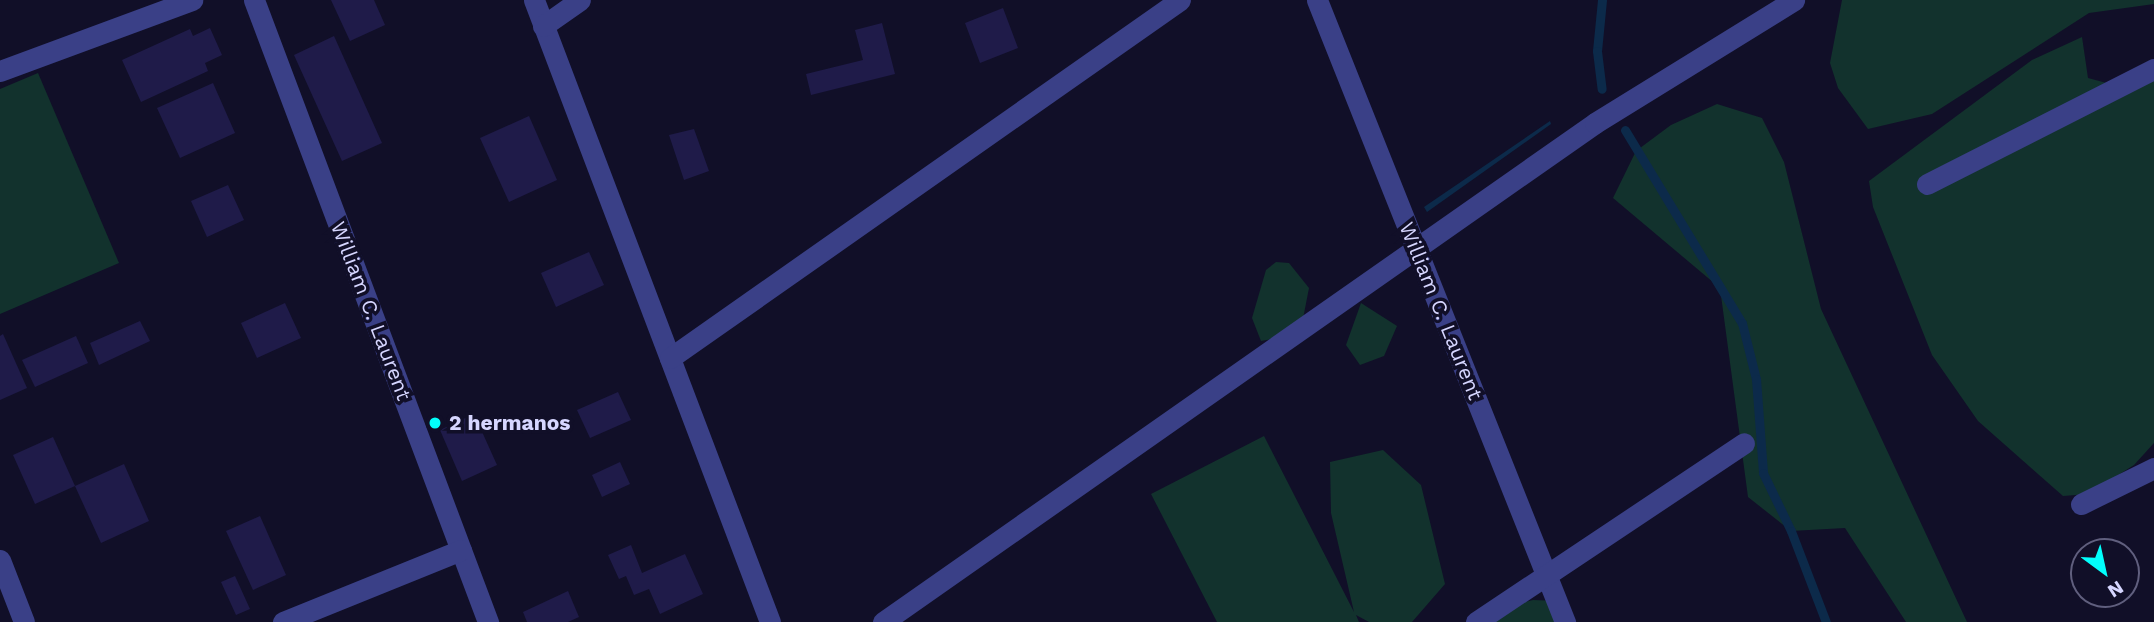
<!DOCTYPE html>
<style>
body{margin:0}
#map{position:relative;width:2154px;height:622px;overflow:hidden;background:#110f28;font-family:"Work Sans",sans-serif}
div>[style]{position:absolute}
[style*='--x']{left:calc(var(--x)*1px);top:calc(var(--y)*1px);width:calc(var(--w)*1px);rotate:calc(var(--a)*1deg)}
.green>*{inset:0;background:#12322d}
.water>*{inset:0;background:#0c2a4a}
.stream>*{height:9px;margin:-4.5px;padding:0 4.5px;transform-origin:4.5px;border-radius:4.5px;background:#0c2a4a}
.building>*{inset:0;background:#1f1b49}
.minor>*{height:21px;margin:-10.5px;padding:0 10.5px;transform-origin:10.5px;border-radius:10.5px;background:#3a4087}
.dots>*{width:19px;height:19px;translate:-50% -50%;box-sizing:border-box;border:4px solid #110f28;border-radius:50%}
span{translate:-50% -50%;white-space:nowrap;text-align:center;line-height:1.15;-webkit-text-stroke:7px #110f28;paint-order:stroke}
.street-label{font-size:21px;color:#d6d6ff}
.poi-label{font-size:21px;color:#d6d6ff;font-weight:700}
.left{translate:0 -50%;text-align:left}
.north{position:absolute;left:2070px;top:538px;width:70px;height:70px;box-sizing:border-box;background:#110f28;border:2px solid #605f7e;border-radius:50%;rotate:147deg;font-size:19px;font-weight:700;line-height:28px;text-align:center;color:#d6d6ff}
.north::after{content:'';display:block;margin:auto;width:24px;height:32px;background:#02fffc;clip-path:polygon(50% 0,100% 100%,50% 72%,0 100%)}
</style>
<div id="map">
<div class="green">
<i style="clip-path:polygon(1842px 0,2154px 0,2154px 4px,2089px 13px,1932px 114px,1868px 129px,1838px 88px,1830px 63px)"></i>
<i style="clip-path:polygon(2082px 37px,2088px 78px,2114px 85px,2154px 74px,2154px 443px,2134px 465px,2088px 494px,2063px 496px,1978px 421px,1932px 355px,1873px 207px,1869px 181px,2032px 60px)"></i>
<i style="clip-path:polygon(38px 73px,119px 263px,0 314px,0 89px)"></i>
<i style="clip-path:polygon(1717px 104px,1762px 118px,1784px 162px,1821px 309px,1967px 622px,1906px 622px,1845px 528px,1791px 531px,1748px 497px,1720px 288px,1613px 198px,1636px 151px,1671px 125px)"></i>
<i style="clip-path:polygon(1276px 262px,1289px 263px,1309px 288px,1300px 334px,1261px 341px,1252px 318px,1266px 270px)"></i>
<i style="clip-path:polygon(1361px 303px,1397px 326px,1384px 356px,1360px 365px,1346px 345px)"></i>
<i style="clip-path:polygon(1264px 436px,1354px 612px,1331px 513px,1330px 462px,1383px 450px,1421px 485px,1445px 584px,1412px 622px,1369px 622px,1356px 615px,1359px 622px,1217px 622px,1151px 494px)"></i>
<i style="clip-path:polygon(1533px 600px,1559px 601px,1572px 622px,1485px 622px,1498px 609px)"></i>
</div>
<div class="water">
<i style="clip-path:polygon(1550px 121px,1551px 124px,1427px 212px,1424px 207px)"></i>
</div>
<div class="stream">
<i style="--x:1602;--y:0;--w:51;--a:95.6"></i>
<i style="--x:1597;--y:51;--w:38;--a:83"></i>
<i style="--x:1625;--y:130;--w:226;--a:58.8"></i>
<i style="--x:1742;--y:323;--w:58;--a:76"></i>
<i style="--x:1756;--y:379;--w:94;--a:85.7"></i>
<i style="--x:1763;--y:473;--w:64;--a:64.2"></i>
<i style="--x:1791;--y:531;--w:97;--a:69"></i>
</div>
<div class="building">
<i style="clip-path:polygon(331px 0,374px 0,385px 25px,350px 41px)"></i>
<i style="clip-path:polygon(1003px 8px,1018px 48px,980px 63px,965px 23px)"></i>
<i style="clip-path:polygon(882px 23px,895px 74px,811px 95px,806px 74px,863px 60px,855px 30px)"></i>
<i style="clip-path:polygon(210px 28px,222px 55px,205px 63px,208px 71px,141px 102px,122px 60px,190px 29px,193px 36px)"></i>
<i style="clip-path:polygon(334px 36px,382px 143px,342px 161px,294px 55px)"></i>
<i style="clip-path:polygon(213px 83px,235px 133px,180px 158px,157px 108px)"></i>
<i style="clip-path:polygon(529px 116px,557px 180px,509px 202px,480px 138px)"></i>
<i style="clip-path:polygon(694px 129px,709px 171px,684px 180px,669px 135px)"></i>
<i style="clip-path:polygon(228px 185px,244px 220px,207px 237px,191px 201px)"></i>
<i style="clip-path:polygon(589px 252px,604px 285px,556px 307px,541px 273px)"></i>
<i style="clip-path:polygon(285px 303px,301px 338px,257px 358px,241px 323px)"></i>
<i style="clip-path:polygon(140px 321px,150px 341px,99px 365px,90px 343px)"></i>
<i style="clip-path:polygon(3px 334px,27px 388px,0 400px,0 336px)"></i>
<i style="clip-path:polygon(76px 336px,88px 363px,35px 387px,22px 360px)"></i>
<i style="clip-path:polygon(618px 392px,631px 420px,590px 438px,577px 410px)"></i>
<i style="clip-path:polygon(474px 414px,497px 465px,462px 481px,440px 430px)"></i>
<i style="clip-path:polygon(53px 437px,75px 486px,35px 504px,13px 455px)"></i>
<i style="clip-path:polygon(620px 462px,630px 484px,602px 497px,592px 475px)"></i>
<i style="clip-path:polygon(124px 464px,149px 521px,101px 543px,75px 486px)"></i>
<i style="clip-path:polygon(260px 516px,286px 575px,253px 590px,226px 531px)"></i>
<i style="clip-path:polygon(631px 545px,642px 573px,685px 554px,703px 594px,660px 614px,649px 589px,634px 595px,626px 576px,619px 579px,608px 555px)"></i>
<i style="clip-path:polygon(235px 576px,250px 609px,236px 615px,221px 582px)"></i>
<i style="clip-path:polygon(568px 591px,579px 617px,568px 622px,527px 622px,523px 612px)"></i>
</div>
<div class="minor">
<i style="--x:254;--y:0;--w:665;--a:69.38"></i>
<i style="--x:534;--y:0;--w:665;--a:69.22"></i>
<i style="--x:1317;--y:0;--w:670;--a:68.26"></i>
<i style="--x:543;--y:26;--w:45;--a:-35.1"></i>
<i style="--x:0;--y:71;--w:205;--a:-20.3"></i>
<i style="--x:1927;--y:184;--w:254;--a:-26.9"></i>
<i style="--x:670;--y:358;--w:623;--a:-35.07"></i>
<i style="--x:2081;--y:504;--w:81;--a:-26.3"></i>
<i style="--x:0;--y:560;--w:66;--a:68.8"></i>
<i style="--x:283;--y:622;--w:192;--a:-22"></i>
<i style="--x:883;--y:622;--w:869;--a:-35.02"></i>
<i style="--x:1595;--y:123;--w:234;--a:-31.7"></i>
<i style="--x:1476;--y:622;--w:322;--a:-33.7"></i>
</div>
<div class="dots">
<i style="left:435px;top:423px;background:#02fffc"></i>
</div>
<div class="street-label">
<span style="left:371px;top:311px;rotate:69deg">William C. Laurent</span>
<span style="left:1441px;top:311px;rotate:68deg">William C. Laurent</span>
</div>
<div class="poi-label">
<span class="left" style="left:449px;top:423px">2 hermanos</span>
</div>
<div class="north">N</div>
</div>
